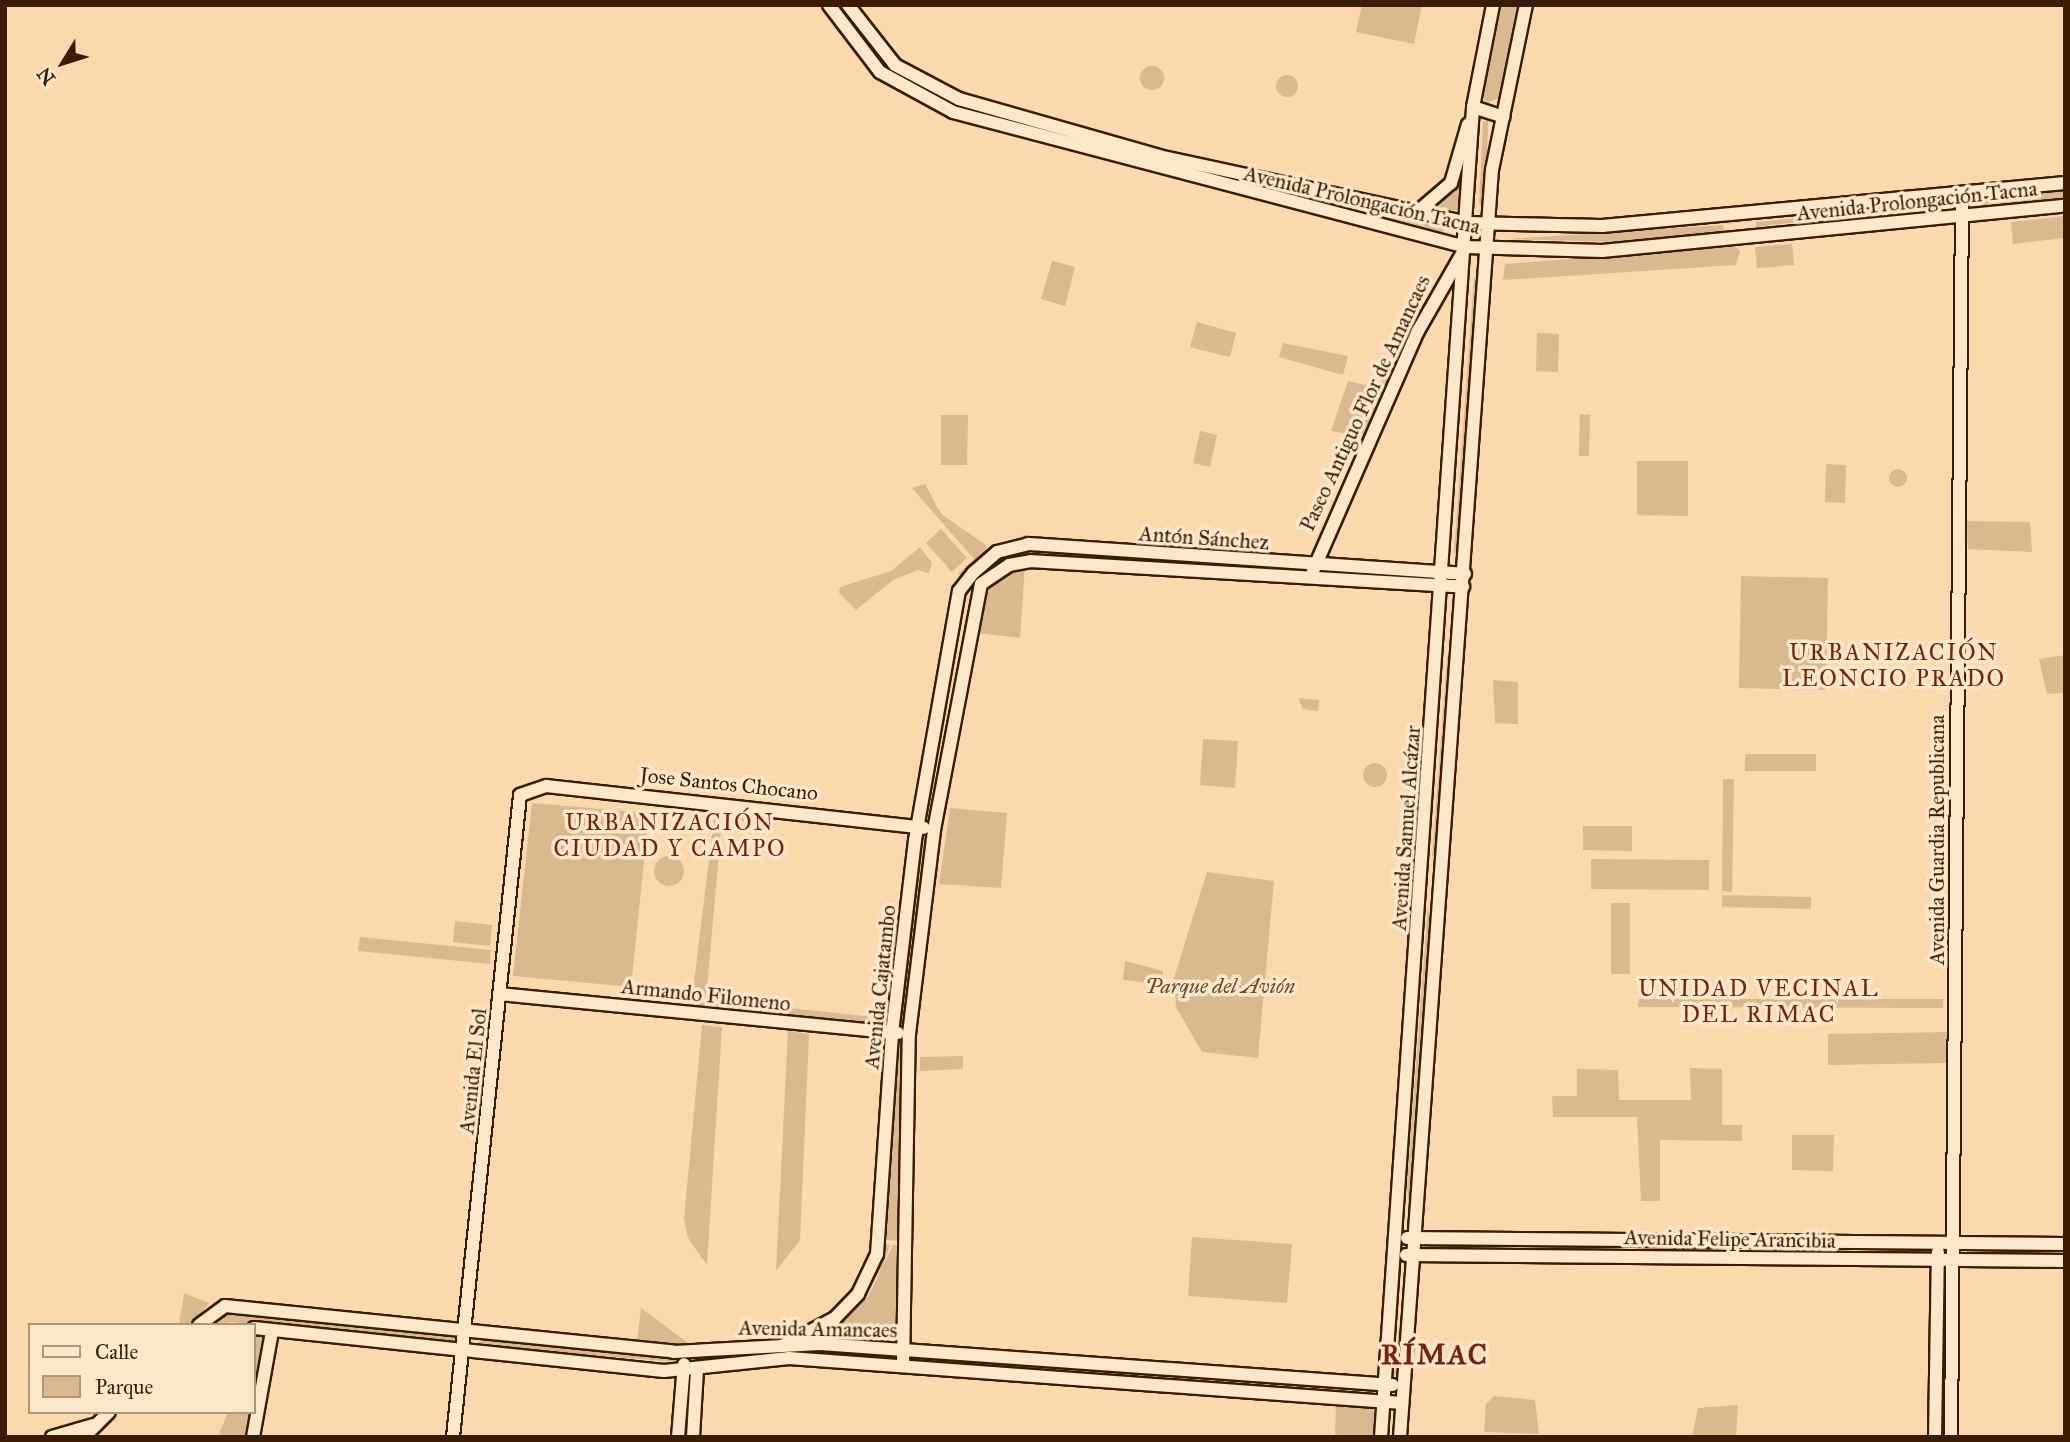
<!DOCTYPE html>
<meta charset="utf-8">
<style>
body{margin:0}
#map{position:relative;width:2070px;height:1442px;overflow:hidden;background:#fadaac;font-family:"IM FELL Great Primer",serif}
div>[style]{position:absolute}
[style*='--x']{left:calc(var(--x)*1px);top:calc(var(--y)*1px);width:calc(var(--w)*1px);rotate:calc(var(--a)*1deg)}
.green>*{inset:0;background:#d9ba8f}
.round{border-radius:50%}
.roads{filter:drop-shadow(2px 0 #391c03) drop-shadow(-2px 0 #391c03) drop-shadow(0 2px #391c03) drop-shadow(0 -2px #391c03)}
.secondary>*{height:12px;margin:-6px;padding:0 6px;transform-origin:6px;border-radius:6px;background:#fce7c9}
span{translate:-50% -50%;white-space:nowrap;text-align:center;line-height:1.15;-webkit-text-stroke:7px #fce7c9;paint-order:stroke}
.street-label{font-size:21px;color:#391c03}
.park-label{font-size:21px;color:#694b2d;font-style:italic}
.neighbourhood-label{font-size:23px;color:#7a1f14;letter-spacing:2px}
.district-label{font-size:28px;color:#7a1f14;font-weight:700;letter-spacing:2px}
.frame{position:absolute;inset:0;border:7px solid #391c03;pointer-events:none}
.legend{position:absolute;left:28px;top:1323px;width:228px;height:91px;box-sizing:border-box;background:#fce7c9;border:2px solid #ae967a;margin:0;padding:9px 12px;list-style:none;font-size:21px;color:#391c03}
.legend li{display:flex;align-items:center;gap:14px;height:35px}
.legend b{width:35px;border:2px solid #ae967a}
.north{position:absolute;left:28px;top:28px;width:70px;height:70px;-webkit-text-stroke:5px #fce7c9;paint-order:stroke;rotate:232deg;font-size:19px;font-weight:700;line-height:28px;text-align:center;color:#391c03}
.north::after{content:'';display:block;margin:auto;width:24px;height:32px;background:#391c03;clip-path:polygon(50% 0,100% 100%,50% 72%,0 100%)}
</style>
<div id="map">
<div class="green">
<i style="clip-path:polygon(1362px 5px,1422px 5px,1414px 44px,1356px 32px)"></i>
<i style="clip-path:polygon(1500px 5px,1519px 5px,1499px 98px,1486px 103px,1480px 93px)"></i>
<i class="round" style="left:1140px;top:66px;width:24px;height:24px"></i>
<i class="round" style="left:1276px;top:75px;width:22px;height:22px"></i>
<i style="clip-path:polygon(1488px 120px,1486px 205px,1479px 205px,1483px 122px)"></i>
<i style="clip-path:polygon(1464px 159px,1461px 210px,1431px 210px,1455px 187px)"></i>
<i style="clip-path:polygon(2065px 190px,2065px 198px,1974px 207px,1975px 202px)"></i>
<i style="clip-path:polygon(1937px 205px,1756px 227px,1756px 222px)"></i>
<i style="clip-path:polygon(2065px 216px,2065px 238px,2013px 244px,2011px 222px)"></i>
<i style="clip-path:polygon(1387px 217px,1402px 220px,1444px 227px,1443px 232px)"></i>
<i style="clip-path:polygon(1723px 225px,1724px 231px,1618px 242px,1507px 239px)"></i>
<i style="clip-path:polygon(1792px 244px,1794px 265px,1757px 268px,1755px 247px)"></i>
<i style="clip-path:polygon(1734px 246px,1740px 251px,1736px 265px,1503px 280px,1505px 264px)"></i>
<i style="clip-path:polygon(1052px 261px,1075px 267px,1065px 306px,1041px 299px)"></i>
<i style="clip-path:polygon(1481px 277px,1460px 553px,1454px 553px,1474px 278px)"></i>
<i style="clip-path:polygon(1197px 322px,1236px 333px,1230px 357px,1190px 347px)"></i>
<i style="clip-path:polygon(1537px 333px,1559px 334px,1558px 372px,1536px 371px)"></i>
<i style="clip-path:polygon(1410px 335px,1367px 434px,1359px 436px,1385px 373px)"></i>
<i style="clip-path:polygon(1283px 343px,1348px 356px,1343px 375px,1279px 357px)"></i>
<i style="clip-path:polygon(1348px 381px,1376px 388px,1355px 435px,1331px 431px)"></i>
<i style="clip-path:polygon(1580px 414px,1590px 415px,1589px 456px,1579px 456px)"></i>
<i style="clip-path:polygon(941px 415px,968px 415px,967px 465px,941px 465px)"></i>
<i style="clip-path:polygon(1200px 431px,1217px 435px,1210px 467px,1193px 463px)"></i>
<i style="clip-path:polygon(1637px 461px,1688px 461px,1688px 516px,1637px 515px)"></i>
<i style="clip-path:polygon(1826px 464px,1846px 465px,1845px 503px,1825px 502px)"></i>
<i class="round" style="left:1889px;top:469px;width:18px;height:18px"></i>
<i style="clip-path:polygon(925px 484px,941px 514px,986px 545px,987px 552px,964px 578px,958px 574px,974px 559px,912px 488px)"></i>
<i style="clip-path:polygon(1967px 521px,2030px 522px,2032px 552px,1968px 549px)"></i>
<i style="clip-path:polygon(941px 529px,967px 558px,952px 572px,926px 543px)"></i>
<i style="clip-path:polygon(920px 547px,932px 563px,929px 573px,918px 570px,893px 580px,856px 610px,839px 593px,840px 587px,891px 571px)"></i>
<i style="clip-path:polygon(1193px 560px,1304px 568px,1304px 575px,1193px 567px)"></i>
<i style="clip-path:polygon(1025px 566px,1020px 638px,977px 633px,988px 584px)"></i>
<i style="clip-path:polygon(1741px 576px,1828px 578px,1826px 690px,1739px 688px)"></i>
<i style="clip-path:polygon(2065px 655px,2065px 693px,2047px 694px,2039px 659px)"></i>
<i style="clip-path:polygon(1447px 657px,1453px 659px,1439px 855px,1432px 857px)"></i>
<i style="clip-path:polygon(1493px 680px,1518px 682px,1518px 724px,1495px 723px)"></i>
<i style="clip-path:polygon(1298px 698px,1319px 700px,1318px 711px,1303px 709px)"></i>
<i style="clip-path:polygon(1203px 739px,1238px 741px,1235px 788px,1200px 785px)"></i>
<i style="clip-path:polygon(1745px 754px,1816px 754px,1816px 771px,1745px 771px)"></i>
<i class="round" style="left:1363px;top:763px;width:24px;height:24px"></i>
<i style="clip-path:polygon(1723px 779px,1734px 779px,1732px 892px,1722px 891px)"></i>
<i style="clip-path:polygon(532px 803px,649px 813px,631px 987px,513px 976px)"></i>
<i style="clip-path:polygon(950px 808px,1007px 813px,1001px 888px,939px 884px)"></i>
<i style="clip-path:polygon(715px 811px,768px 816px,767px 823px,722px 820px,706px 999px,883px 1018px,882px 1028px,691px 1007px)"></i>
<i style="clip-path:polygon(1583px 826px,1632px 826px,1632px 851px,1583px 850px)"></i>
<i style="clip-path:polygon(926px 832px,905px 1027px,900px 1029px,919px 841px)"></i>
<i class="round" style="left:654px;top:856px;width:30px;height:30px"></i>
<i style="clip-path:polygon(1591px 859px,1709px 860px,1709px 890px,1591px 889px)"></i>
<i style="clip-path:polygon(1207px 872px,1274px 881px,1258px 1058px,1202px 1052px,1176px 1007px,1174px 978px)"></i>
<i style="clip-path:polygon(1722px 895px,1811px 897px,1811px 909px,1722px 907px)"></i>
<i style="clip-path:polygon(1611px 903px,1630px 903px,1630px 974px,1611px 974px)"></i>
<i style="clip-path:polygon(1428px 904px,1432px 944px,1411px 1230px,1407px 1186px)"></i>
<i style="clip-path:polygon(455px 921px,492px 925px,490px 946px,453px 942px)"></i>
<i style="clip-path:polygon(360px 937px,491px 950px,490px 964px,358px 951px)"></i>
<i style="clip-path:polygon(1125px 961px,1163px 971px,1162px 984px,1123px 980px)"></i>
<i style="clip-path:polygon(1639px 999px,1943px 999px,1943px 1008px,1638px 1007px)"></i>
<i style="clip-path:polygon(702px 1025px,722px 1027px,707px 1265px,688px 1238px,684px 1219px)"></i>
<i style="clip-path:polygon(788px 1031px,809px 1034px,800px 1240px,776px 1271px)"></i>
<i style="clip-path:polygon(1947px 1032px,1946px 1063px,1828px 1065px,1828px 1034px)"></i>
<i style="clip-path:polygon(900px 1039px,903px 1043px,901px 1241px,884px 1240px)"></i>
<i style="clip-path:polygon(963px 1056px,963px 1069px,920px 1071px,920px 1057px)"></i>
<i style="clip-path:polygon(1690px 1068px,1722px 1069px,1722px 1125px,1742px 1125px,1742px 1141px,1660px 1140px,1660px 1201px,1641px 1201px,1637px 1117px,1553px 1117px,1552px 1096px,1577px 1096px,1577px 1069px,1618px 1070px,1619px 1100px,1691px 1100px)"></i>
<i style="clip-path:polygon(1792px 1135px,1834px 1135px,1833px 1171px,1792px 1170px)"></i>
<i style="clip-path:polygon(1192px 1237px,1292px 1244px,1287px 1303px,1188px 1296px)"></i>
<i style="clip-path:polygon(883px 1244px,890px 1245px,883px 1266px,856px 1307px)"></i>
<i style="clip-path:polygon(893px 1245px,900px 1246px,897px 1336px,888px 1342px,840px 1338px,835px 1330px,868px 1297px)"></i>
<i style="clip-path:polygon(1428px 1246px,1619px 1247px,1622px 1250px,1424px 1250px)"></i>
<i style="clip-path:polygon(2014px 1250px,2065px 1251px,2065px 1257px,2013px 1256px)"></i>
<i style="clip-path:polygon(1406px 1263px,1408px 1264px,1399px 1377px,1394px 1374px)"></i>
<i style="clip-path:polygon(184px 1293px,209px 1303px,192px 1325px,179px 1325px)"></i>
<i style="clip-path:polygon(641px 1308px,688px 1343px,685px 1347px,637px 1341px)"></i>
<i style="clip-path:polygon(225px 1312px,453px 1335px,459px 1340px,453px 1346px,231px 1322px,205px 1325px)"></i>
<i style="clip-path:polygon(254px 1334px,266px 1336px,254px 1408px)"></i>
<i style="clip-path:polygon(1943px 1334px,1950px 1335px,1948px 1437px,1942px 1437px)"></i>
<i style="clip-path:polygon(482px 1338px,673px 1357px,677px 1362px,476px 1346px)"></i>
<i style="clip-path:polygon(796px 1348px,869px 1353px,869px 1360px,692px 1363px)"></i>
<i style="clip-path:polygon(914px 1356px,975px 1359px,979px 1364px,914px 1362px)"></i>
<i style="clip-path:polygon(998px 1362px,1078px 1367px,1079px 1370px,998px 1368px)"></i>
<i style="clip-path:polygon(1097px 1368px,1198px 1376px,1199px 1381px,1097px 1376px)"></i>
<i style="clip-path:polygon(1222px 1378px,1374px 1389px,1375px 1392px,1222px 1385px)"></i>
<i style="clip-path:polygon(1494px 1396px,1535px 1400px,1539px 1434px,1484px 1432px,1486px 1404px)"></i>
<i style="clip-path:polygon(1336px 1404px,1373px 1406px,1377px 1437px,1335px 1437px)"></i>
<i style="clip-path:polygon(1738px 1405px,1736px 1437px,1692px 1437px,1698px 1408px)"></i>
<i style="clip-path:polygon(228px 1412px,253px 1412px,249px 1437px,218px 1437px)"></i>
</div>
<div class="roads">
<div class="secondary">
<i style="--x:829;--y:5;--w:84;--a:52.7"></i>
<i style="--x:880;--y:72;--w:83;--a:28.7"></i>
<i style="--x:953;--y:112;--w:530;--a:14.74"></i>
<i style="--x:1466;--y:247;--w:136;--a:1.7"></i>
<i style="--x:1602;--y:251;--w:465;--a:-5.6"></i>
<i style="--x:848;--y:5;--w:76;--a:51.9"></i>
<i style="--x:895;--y:65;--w:72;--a:28"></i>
<i style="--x:959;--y:99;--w:208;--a:15.9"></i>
<i style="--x:1159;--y:156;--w:316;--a:12.2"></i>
<i style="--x:1468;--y:223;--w:134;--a:1.3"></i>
<i style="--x:1602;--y:226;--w:465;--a:-5.3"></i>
<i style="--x:1473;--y:107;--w:32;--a:18"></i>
<i style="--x:1416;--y:213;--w:46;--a:-40.6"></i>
<i style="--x:1451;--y:183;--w:61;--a:-73.9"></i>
<i style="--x:1313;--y:571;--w:262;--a:-66.4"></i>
<i style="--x:1418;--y:331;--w:97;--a:-60.3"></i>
<i style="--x:500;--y:994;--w:400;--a:5.6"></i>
<i style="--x:1407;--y:1238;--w:658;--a:0.52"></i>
<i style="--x:1406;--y:1255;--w:659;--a:0.52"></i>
<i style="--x:199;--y:1325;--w:32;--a:-36"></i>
<i style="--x:225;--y:1306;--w:451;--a:5.8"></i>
<i style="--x:674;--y:1352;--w:146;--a:-3.1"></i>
<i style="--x:820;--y:1344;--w:574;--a:4.09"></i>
<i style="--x:254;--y:1328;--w:412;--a:6"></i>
<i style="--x:664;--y:1371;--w:126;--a:-5.9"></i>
<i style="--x:789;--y:1358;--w:615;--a:4.2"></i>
<i style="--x:784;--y:1345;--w:58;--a:-27.9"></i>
<i style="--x:835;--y:1318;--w:33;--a:-46"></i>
<i style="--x:858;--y:1294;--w:44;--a:-64.6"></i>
<i style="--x:877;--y:1254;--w:222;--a:-86.1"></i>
<i style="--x:892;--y:1033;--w:194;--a:-83.2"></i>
<i style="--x:915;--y:840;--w:253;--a:-80"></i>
<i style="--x:959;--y:591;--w:23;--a:-52"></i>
<i style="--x:973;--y:573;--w:32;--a:-41"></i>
<i style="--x:997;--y:552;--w:32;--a:-14"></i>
<i style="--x:1028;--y:544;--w:438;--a:3.9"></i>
<i style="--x:903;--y:1366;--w:332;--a:-89"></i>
<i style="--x:909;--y:1034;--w:206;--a:-83"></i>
<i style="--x:934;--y:830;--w:250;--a:-79.2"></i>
<i style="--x:981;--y:584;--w:34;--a:-34"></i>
<i style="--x:1009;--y:565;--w:22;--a:-10"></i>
<i style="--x:1031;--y:561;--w:433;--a:3.4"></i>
<i style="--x:52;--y:1437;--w:43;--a:-16.3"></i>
<i style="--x:84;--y:1437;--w:35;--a:-45"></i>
<i style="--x:253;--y:1437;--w:108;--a:-79.8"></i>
<i style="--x:453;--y:1437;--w:645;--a:-84.04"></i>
<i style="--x:520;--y:795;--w:28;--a:-19"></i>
<i style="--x:546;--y:786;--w:380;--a:6.3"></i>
<i style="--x:678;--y:1437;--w:73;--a:-85.3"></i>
<i style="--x:693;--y:1437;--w:67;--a:-86.6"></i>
<i style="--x:1381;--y:1437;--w:1333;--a:-86.04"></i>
<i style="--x:1473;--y:107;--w:104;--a:-78.9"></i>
<i style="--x:1400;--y:1437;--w:1270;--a:-85.85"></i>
<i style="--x:1492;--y:170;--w:168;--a:-78.4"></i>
<i style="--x:1935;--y:1437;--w:185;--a:-89.1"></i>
<i style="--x:1951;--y:1437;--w:1244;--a:-89.49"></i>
</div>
</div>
<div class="street-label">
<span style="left:1362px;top:200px;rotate:13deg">Avenida Prolongación Tacna</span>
<span style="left:1917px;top:201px;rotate:-6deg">Avenida Prolongación Tacna</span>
<span style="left:1365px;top:403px;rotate:-65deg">Paseo Antiguo Flor de Amancaes</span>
<span style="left:1204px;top:538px;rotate:4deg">Antón Sánchez</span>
<span style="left:729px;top:784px;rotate:6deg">Jose Santos Chocano</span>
<span style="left:1406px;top:828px;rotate:-86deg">Avenida Samuel Alcázar</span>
<span style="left:1937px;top:840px;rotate:-90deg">Avenida Guardia Republicana</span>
<span style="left:880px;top:987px;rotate:-84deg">Avenida Cajatambo</span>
<span style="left:706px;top:995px;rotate:6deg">Armando Filomeno</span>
<span style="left:473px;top:1071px;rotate:-84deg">Avenida El Sol</span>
<span style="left:1730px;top:1239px;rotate:1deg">Avenida Felipe Arancibia</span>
<span style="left:818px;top:1329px;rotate:1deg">Avenida Amancaes</span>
</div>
<div class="park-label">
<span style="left:1220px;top:986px">Parque del Avión</span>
</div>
<div class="neighbourhood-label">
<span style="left:1894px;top:665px">URBANIZACIÓN<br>LEONCIO PRADO</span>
<span style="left:670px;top:835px">URBANIZACIÓN<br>CIUDAD Y CAMPO</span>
<span style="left:1759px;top:1001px">UNIDAD VECINAL<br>DEL RIMAC</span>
</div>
<div class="district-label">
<span style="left:1435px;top:1355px">RÍMAC</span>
</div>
<div class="frame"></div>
<ul class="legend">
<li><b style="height:9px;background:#fce7c9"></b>Calle</li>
<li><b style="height:19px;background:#d9ba8f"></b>Parque</li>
</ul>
<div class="north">N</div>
</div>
